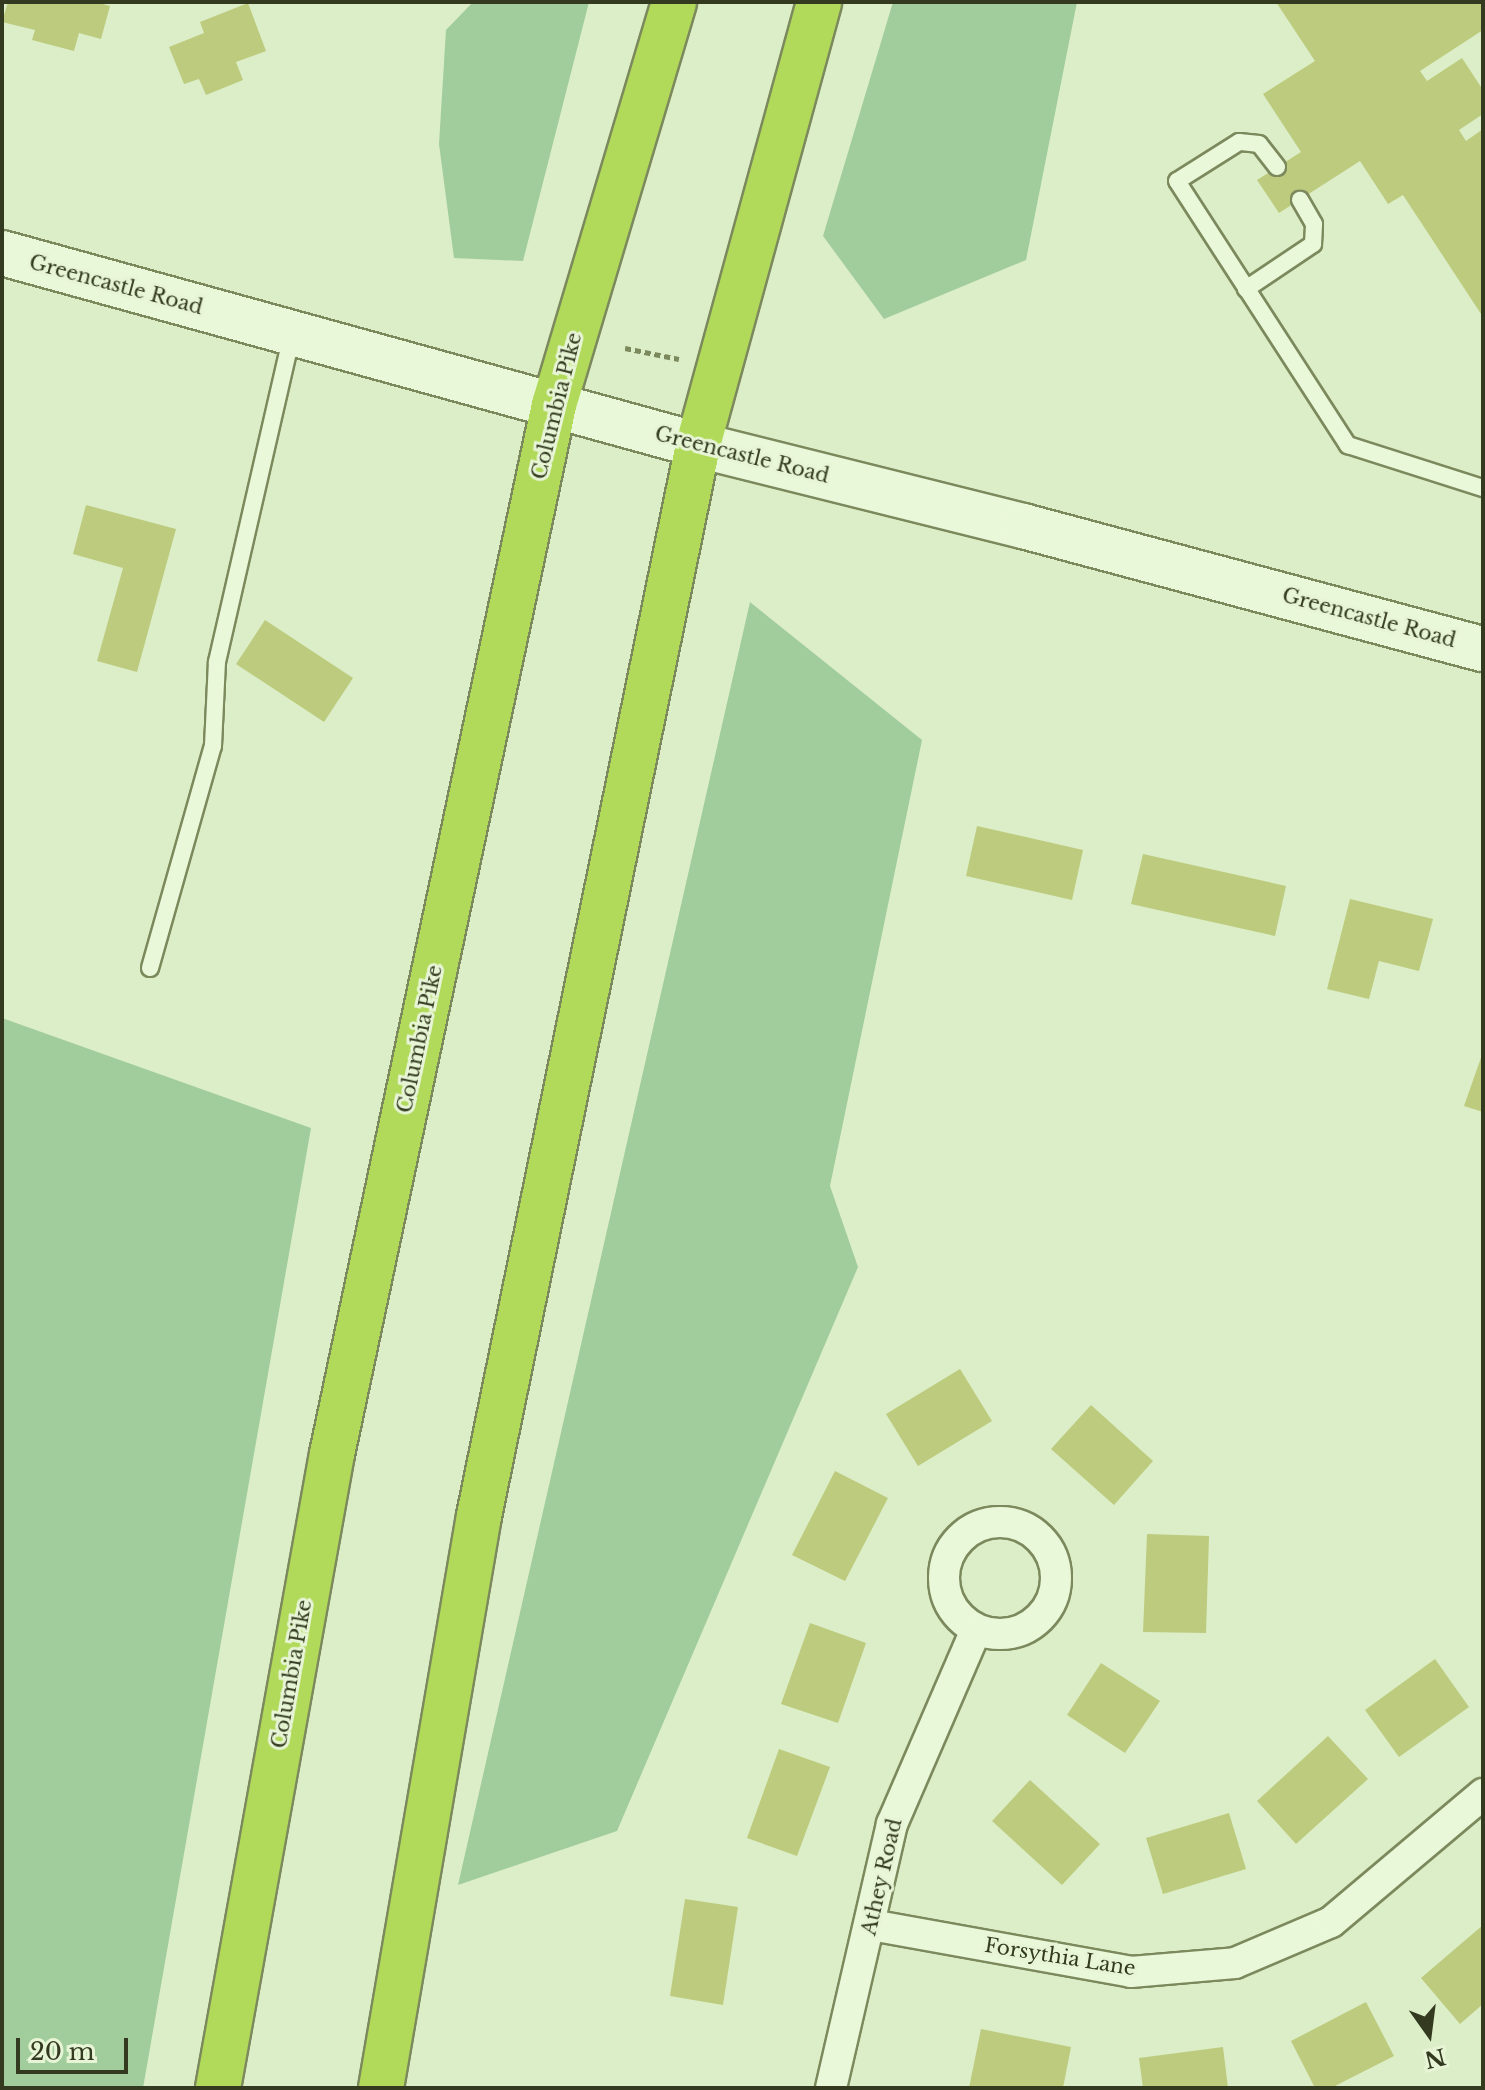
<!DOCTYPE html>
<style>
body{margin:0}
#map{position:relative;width:1485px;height:2090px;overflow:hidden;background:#dceec7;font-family:"Libre Baskerville",serif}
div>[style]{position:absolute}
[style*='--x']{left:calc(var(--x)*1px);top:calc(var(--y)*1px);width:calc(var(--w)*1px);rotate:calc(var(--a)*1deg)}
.green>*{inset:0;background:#a1cc9b}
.building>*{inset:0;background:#bdcb7e}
.path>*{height:5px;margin-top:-2.5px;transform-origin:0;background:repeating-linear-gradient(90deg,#7c895d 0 6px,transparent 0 10px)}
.roads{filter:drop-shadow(2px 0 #7c895d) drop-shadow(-2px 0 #7c895d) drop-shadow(0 2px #7c895d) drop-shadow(0 -2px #7c895d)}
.lane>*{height:16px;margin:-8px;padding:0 8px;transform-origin:8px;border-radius:8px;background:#eaf8da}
.street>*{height:30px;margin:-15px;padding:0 15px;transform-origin:15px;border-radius:15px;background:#eaf8da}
.street>.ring{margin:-15px;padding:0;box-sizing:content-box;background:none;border:30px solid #eaf8da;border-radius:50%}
.secondary>*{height:44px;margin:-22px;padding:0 22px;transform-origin:22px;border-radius:22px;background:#eaf8da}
.highway>*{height:44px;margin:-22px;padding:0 22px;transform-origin:22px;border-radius:22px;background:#b1da5a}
span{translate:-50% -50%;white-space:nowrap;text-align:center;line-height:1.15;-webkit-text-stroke:6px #e7f5d6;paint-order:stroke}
.street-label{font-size:20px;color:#333a20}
.frame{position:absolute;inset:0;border:4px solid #333a20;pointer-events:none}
.north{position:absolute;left:1389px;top:1994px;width:80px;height:80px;-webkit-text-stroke:6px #e7f5d6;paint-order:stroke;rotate:166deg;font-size:22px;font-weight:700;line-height:32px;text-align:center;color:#333a20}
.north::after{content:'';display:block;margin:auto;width:28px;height:36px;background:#333a20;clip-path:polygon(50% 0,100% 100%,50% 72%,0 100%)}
.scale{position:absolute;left:16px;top:2038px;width:112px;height:36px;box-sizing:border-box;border:4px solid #333a20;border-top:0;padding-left:10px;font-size:24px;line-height:28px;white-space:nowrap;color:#333a20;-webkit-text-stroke:6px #e7f5d6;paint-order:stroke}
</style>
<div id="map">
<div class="green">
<i style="clip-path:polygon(473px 2px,589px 2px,523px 261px,454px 258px,439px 144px,446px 30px)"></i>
<i style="clip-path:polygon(893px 2px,1077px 2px,1026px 260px,884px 319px,823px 236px)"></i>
<i style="clip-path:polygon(750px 602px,922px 740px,830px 1186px,858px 1267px,617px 1831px,458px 1885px)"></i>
<i style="clip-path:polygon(2px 1018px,311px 1128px,143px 2088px,2px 2088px)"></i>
</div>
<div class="building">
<i style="clip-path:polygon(8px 2px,96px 2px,110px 6px,101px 39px,79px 33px,74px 51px,32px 40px,35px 30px,2px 22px)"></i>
<i style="clip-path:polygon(1276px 2px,1483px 2px,1483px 30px,1420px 71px,1427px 81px,1462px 58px,1483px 90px,1483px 114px,1459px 130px,1466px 141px,1483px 129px,1483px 317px,1403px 195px,1388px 204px,1360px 161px,1279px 213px,1257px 180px,1301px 152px,1263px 94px,1315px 61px)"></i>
<i style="clip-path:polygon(248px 3px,266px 51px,236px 62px,243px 80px,206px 95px,199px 79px,184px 84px,169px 47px,204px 33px,200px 22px)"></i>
<i style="clip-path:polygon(86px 505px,176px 529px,137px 672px,97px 661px,123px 568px,73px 554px)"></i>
<i style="clip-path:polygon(265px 620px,353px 678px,324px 722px,236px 664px)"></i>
<i style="clip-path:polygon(977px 826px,1083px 850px,1072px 900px,966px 876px)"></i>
<i style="clip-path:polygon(1143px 854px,1286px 886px,1275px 936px,1131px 904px)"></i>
<i style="clip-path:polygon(1350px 899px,1433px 919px,1419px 971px,1379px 961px,1369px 999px,1327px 989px)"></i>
<i style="clip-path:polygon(1483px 1052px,1483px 1112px,1464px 1106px)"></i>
<i style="clip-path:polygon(960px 1369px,992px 1421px,918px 1466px,886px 1414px)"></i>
<i style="clip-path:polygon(1091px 1405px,1153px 1461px,1114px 1505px,1051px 1449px)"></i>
<i style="clip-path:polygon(835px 1471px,888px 1498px,845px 1581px,792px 1555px)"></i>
<i style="clip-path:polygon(1147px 1534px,1209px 1536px,1206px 1633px,1143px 1632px)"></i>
<i style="clip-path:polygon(810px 1623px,866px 1643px,838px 1723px,781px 1704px)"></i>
<i style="clip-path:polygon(1435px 1659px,1469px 1707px,1399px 1757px,1365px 1710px)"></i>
<i style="clip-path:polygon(1101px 1663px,1160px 1701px,1125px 1753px,1067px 1715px)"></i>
<i style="clip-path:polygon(1328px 1736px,1368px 1779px,1296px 1844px,1257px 1801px)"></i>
<i style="clip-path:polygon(779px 1749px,830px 1767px,797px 1856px,747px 1838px)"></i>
<i style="clip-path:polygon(1030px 1780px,1100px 1844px,1062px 1885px,992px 1821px)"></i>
<i style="clip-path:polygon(1229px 1813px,1246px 1869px,1163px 1894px,1146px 1838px)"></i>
<i style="clip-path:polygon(685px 1899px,738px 1907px,723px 2005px,670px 1996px)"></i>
<i style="clip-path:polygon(1483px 1925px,1483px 2004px,1460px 2024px,1421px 1978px)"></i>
<i style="clip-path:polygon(1366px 2002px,1394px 2056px,1331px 2088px,1315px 2088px,1291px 2041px)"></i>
<i style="clip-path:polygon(981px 2029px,1071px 2047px,1063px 2088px,969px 2088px)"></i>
<i style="clip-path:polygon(1223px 2047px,1228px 2088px,1143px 2088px,1139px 2058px)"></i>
</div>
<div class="path">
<i style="--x:625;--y:348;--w:55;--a:11.5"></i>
</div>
<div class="roads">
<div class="lane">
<i style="--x:1277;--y:167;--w:29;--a:-128"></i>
<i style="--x:1259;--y:144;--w:20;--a:-174"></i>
<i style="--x:1239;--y:142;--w:73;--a:147.8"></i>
<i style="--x:1177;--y:181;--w:315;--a:57.1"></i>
<i style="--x:1348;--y:445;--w:142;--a:17.7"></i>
<i style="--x:1246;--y:289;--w:81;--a:-33.9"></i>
<i style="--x:1313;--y:244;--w:20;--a:-87"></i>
<i style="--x:1314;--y:224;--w:28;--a:-120"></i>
<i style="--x:150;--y:968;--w:231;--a:-74.2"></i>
<i style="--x:213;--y:746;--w:84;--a:-87.3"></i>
<i style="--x:217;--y:662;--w:336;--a:-77.1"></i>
</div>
<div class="street">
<i class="ring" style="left:944px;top:1522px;width:82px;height:82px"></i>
<i style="--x:871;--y:1925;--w:264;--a:10.2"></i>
<i style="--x:1131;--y:1972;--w:104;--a:-4.9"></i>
<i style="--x:1235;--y:1963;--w:104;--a:-23.1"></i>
<i style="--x:1331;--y:1922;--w:199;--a:-40.1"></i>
<i style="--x:831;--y:2088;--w:271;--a:-77"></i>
<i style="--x:892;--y:1824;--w:211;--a:-66.6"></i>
</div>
<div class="secondary">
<i style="--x:2;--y:253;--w:722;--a:15.42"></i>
<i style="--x:698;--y:445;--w:335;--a:14"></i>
<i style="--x:1023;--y:526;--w:476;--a:15"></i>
</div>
<div class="highway">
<i style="--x:218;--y:2088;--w:644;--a:-79.81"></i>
<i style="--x:332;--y:1454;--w:1072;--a:-78.05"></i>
<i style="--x:554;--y:405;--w:420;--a:-73.4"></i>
<i style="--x:381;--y:2088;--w:580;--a:-80.28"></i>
<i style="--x:479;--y:1516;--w:1093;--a:-78.44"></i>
<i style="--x:698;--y:445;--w:459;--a:-74.7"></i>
</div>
</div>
<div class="street-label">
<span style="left:116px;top:285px;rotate:15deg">Greencastle Road</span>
<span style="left:557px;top:406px;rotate:-76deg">Columbia Pike</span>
<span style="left:742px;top:455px;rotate:14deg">Greencastle Road</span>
<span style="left:1369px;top:618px;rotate:15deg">Greencastle Road</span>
<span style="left:420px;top:1039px;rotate:-78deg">Columbia Pike</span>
<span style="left:292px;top:1674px;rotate:-80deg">Columbia Pike</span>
<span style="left:882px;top:1877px;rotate:-77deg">Athey Road</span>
<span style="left:1060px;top:1957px;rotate:9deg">Forsythia Lane</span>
</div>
<div class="frame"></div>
<div class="north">N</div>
<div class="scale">20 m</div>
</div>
